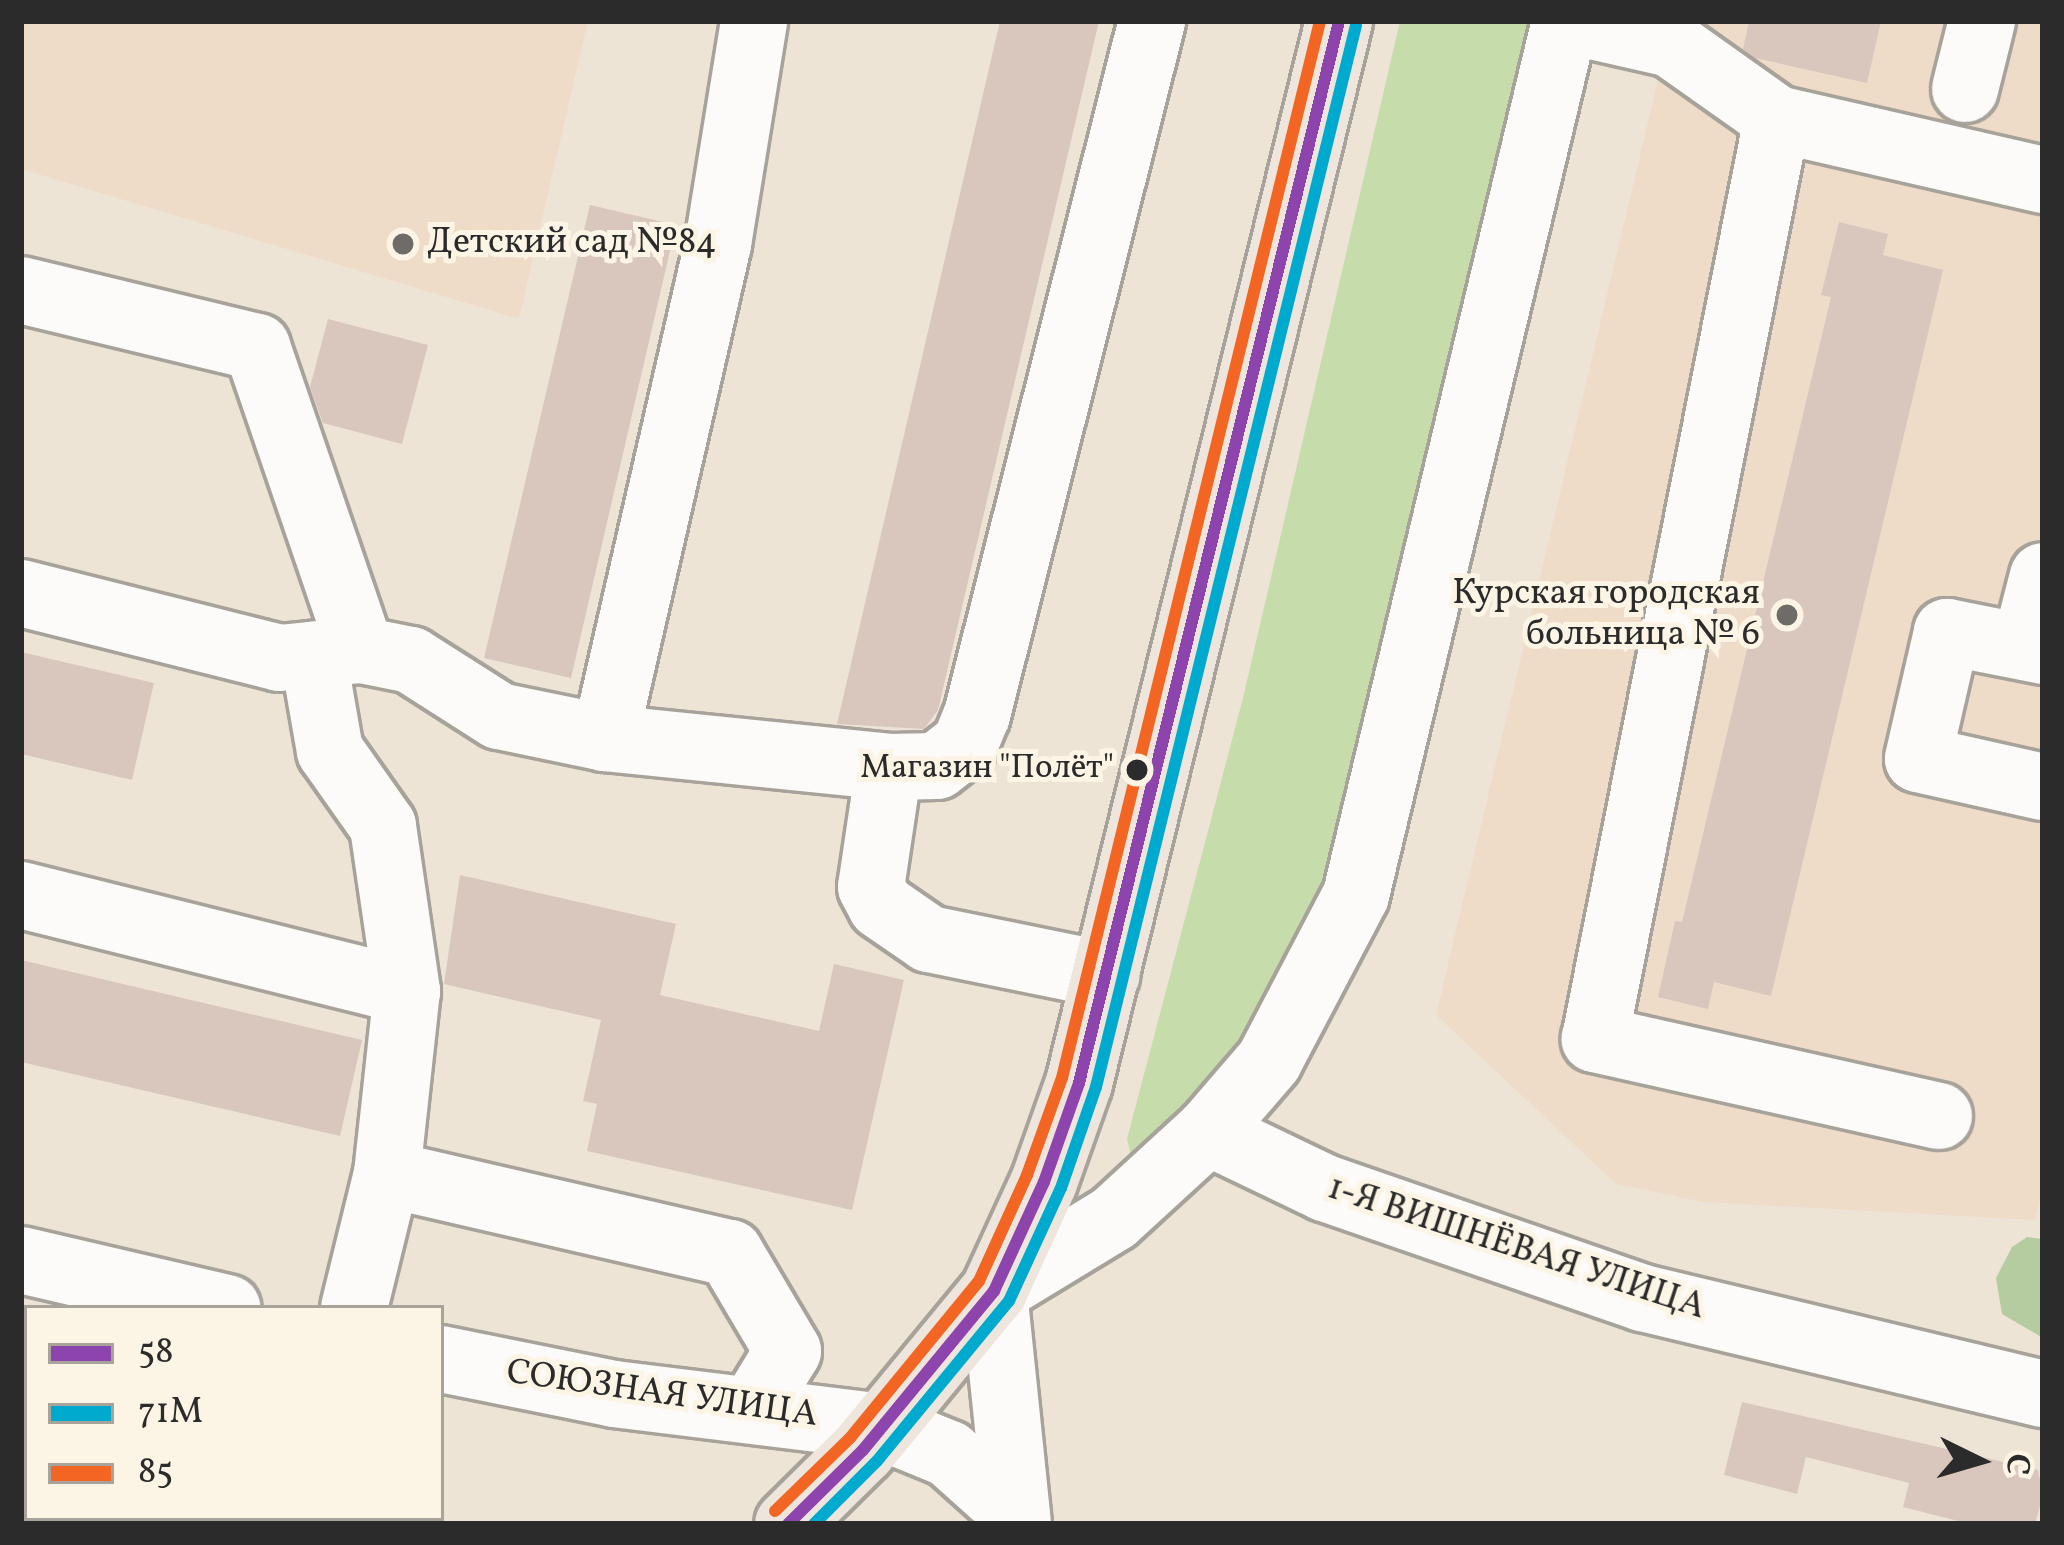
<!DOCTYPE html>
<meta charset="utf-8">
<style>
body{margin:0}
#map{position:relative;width:2064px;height:1545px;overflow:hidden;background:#ede4d6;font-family:Vollkorn,serif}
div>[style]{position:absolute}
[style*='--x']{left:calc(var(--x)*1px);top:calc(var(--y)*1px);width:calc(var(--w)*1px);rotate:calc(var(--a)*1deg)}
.built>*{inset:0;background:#efdcc8}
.green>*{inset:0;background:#c6ddab}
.forest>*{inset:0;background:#b4cca0}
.building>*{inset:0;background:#d9c7be}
.roads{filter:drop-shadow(3px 0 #a7a29a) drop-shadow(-3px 0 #a7a29a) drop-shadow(0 3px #a7a29a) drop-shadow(0 -3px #a7a29a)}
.minor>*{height:66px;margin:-33px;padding:0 33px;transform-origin:33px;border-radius:33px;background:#fcfbf9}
.major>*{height:66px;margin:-33px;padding:0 33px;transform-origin:33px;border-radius:33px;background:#eee6dd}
.bus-1>*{height:12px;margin:-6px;padding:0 6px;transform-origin:6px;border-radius:6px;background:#8e44ad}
.bus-2>*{height:12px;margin:-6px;padding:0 6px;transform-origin:6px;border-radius:6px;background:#00a9ce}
.bus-3>*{height:12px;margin:-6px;padding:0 6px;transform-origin:6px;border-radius:6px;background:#f26522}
.dots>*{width:33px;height:33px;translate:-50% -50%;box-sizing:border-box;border:6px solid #fcf5e5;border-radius:50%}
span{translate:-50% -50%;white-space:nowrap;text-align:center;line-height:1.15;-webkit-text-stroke:10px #fcf5e5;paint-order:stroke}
.bus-label{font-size:33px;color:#2b2b2b}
.right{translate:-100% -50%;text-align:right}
.poi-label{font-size:36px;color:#2b2b2b}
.left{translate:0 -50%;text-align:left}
.street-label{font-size:36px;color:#2b2b2b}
.frame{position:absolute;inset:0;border:24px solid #2b2b2b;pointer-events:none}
.legend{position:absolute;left:24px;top:1305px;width:420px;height:216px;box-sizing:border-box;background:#fcf5e5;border:3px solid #a8a49b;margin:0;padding:15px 21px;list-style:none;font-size:36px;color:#2b2b2b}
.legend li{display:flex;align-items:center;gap:24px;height:60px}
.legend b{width:60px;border:3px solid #a8a49b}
.north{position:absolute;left:1920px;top:1401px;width:120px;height:120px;-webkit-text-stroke:9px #fcf5e5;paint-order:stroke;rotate:95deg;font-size:33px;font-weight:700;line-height:48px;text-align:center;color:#2b2b2b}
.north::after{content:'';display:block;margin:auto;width:42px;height:54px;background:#2b2b2b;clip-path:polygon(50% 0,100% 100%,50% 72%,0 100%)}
</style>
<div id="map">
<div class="built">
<i style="clip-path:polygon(21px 21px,588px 21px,519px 319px,21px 169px)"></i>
<i style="clip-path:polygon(1672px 21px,2043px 21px,2043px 1182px,2035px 1220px,1703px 1202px,1616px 1184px,1436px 1015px)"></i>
</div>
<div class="green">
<i style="clip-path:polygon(1400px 21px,1542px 21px,1329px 919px,1292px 991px,1134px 1168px,1127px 1139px,1243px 698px)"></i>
</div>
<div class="forest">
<i style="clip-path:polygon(2027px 1237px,2043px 1239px,2043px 1338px,2002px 1314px,1996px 1278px,2012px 1247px)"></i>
</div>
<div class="building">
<i style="clip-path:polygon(1000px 21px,1099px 21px,938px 710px,924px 729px,837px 724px)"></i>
<i style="clip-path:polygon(1749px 21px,1881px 21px,1867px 83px,1755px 58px,1743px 49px)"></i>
<i style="clip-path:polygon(590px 205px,676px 225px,571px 678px,484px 658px)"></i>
<i style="clip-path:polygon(1839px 222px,1888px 234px,1883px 255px,1943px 270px,1771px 996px,1714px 982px,1708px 1009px,1658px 997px,1675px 921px,1682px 922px,1831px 297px,1821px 295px)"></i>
<i style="clip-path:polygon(328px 319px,428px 345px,402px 444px,323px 423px,310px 387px)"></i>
<i style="clip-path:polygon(21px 652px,154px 683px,132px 780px,21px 754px)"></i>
<i style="clip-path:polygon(460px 875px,676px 924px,660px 995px,819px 1031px,834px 964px,904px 980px,852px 1210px,587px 1151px,597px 1104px,583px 1101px,601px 1020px,444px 984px)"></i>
<i style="clip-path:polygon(21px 960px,362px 1040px,340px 1136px,21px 1062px)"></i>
<i style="clip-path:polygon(1742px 1402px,2038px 1470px,2043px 1495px,2035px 1524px,1970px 1524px,1903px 1507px,1909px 1483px,1806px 1457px,1797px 1494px,1724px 1475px)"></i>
</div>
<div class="roads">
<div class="minor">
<i style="--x:1570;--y:21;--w:104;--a:12.8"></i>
<i style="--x:1671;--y:44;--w:130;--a:35.3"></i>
<i style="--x:1965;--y:89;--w:70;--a:-76"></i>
<i style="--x:21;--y:290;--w:243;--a:13.6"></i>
<i style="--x:257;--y:347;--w:320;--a:71.1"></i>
<i style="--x:21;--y:593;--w:266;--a:14.1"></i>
<i style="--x:279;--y:658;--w:82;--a:-5.6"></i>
<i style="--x:361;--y:650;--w:51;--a:11.3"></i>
<i style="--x:411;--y:660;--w:104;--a:32.5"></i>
<i style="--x:499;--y:716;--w:108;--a:11.7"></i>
<i style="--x:605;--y:738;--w:285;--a:5.8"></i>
<i style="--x:889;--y:767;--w:121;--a:98.5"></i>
<i style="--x:871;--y:887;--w:21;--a:62"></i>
<i style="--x:881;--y:906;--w:58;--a:34.5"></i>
<i style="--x:929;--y:939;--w:181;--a:11.5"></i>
<i style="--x:2025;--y:646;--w:72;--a:-75.6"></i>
<i style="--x:2043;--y:651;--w:98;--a:-168.8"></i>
<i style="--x:1947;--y:632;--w:130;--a:102.9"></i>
<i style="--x:1918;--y:759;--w:128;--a:12.6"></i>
<i style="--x:605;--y:738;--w:507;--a:-77.12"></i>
<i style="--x:718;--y:244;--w:226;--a:-80.8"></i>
<i style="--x:889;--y:767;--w:48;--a:-1.2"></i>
<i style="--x:937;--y:766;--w:36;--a:-38"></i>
<i style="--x:965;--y:744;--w:31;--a:-68"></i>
<i style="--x:977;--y:715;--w:716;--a:-75.85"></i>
<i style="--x:21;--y:895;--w:398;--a:14"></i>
<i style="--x:407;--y:991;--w:167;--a:-98.3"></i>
<i style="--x:383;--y:826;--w:92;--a:-125.2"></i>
<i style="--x:330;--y:751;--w:98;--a:-99.9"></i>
<i style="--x:1939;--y:1116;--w:353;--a:-167.4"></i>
<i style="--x:1595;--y:1039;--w:938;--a:-78.81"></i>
<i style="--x:1777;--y:119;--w:273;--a:12.9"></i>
<i style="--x:1208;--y:1132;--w:130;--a:25.6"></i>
<i style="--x:1325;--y:1188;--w:336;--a:19.1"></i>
<i style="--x:1643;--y:1298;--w:411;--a:13.5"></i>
<i style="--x:387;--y:1174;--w:184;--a:-83.8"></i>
<i style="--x:21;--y:1260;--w:212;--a:13.1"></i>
<i style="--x:354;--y:1308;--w:138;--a:-76.2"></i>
<i style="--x:387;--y:1174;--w:352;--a:13"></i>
<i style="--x:730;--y:1253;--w:114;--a:59.4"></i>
<i style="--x:788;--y:1351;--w:69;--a:121.4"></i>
<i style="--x:441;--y:1359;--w:177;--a:11.4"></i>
<i style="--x:614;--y:1394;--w:271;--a:7"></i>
<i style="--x:883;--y:1427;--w:71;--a:22.2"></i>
<i style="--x:949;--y:1454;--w:91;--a:41.9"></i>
<i style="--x:272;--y:1524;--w:10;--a:-37"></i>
<i style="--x:1018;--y:1524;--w:234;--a:-95.9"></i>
<i style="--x:994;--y:1291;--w:140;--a:-31.3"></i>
<i style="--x:1114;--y:1218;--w:127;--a:-42.5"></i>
<i style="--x:1208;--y:1132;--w:94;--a:-49.3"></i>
<i style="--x:1269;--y:1061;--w:187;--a:-62.3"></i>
<i style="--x:1356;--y:895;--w:899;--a:-76.55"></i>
</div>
<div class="major">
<i style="--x:788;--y:1524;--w:105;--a:-44.6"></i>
<i style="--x:863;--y:1450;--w:206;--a:-50.5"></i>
<i style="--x:994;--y:1291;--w:120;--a:-65.4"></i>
<i style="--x:1044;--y:1182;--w:105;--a:-70.5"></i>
<i style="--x:1079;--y:1083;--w:1093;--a:-76.24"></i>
</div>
</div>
<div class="bus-1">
<i style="--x:788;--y:1524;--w:105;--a:-44.6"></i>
<i style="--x:863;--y:1450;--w:206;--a:-50.5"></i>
<i style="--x:994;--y:1291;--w:120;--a:-65.4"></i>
<i style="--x:1044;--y:1182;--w:105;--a:-70.5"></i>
<i style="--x:1079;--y:1083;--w:1093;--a:-76.24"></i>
</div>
<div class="bus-2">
<i style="--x:814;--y:1524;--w:89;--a:-45"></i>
<i style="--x:877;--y:1461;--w:207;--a:-50.5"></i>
<i style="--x:1009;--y:1301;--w:124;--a:-65.3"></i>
<i style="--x:1061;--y:1188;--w:107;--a:-70.9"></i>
<i style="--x:1096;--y:1087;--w:1093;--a:-76.24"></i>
</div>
<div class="bus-3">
<i style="--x:775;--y:1511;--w:105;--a:-44.2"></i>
<i style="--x:850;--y:1438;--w:203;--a:-50.6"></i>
<i style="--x:979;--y:1281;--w:116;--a:-65.6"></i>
<i style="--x:1027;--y:1175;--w:103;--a:-70.2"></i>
<i style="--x:1062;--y:1078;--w:1088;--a:-76.28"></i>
</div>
<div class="dots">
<i style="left:403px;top:244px;background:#6f6c67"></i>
<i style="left:1787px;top:615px;background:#6f6c67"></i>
<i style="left:1137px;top:770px;background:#2b2b2b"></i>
</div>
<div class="bus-label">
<span class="right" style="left:1114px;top:770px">Магазин "Полёт"</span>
</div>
<div class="poi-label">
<span class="left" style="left:427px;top:244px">Детский сад №84</span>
<span class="right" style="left:1760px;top:615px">Курская городская<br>больница № 6</span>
</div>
<div class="street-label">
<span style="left:1516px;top:1249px;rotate:18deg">1-Я ВИШНЁВАЯ УЛИЦА</span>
<span style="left:662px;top:1395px;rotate:8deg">СОЮЗНАЯ УЛИЦА</span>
</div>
<div class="frame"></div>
<ul class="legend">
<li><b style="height:15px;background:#8e44ad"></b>58</li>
<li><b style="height:15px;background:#00a9ce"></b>71М</li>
<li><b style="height:15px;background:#f26522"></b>85</li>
</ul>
<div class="north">С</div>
</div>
